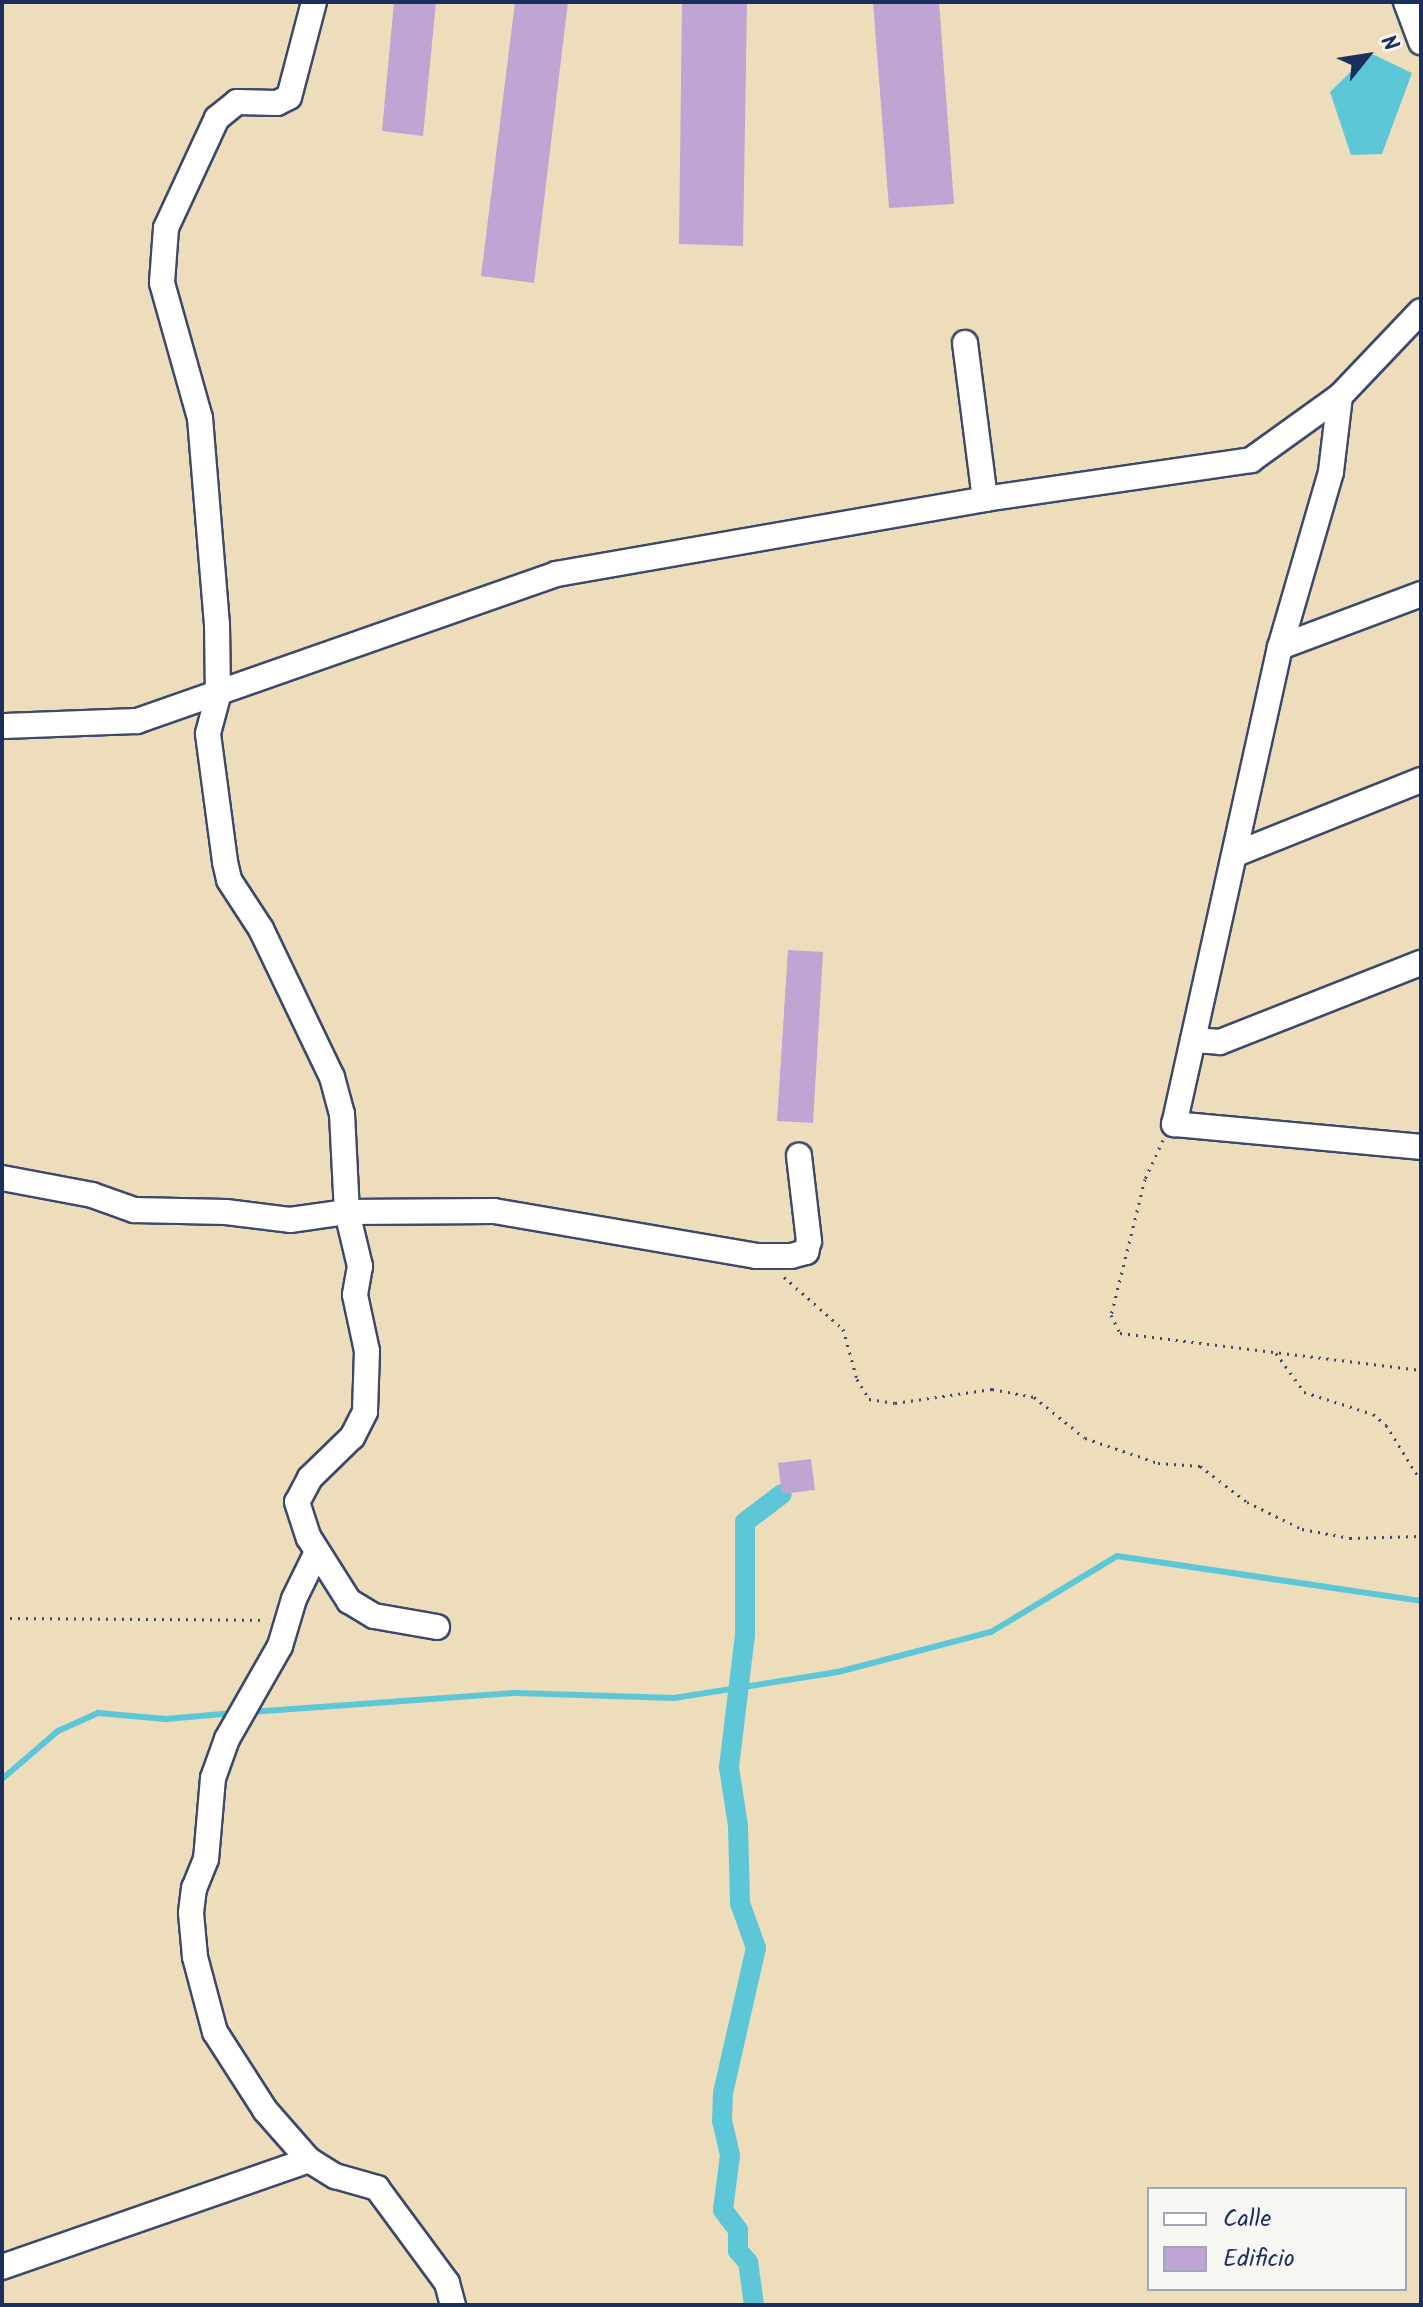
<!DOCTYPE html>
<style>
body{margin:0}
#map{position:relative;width:1423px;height:2307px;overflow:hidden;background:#edb;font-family:Kalam,sans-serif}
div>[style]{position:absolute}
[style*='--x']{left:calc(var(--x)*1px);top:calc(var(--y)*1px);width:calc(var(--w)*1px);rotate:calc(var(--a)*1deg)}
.water>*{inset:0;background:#5dc7d8}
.stream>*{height:6px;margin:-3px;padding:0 3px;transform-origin:3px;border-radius:3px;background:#5dc7d8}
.canal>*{height:20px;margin:-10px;padding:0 10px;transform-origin:10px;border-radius:10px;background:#5dc7d8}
.building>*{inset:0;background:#bea5d3}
.path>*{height:3px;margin-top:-1.5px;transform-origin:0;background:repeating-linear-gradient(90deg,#3b496c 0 2px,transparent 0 8px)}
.roads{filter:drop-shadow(2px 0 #3b496c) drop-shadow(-2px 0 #3b496c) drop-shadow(0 2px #3b496c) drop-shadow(0 -2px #3b496c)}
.minor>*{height:24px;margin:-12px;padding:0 12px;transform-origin:12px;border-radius:12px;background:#fff}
span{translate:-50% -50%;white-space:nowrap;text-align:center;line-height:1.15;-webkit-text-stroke:6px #f6f6f2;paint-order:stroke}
.frame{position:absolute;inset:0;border:4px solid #1b2f5e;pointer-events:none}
.legend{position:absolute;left:1147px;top:2187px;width:260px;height:104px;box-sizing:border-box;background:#f6f6f2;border:2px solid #9ea6b7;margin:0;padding:10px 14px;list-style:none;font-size:24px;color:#1b2f5e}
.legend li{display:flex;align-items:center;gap:16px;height:40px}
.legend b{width:40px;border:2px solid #9ea6b7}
.north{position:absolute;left:1327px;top:16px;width:80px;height:80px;-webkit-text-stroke:6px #f6f6f2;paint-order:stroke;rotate:60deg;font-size:22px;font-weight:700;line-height:32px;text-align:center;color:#1b2f5e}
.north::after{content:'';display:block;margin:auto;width:28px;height:36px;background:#1b2f5e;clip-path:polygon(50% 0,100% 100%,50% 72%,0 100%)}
</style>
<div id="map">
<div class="water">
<i style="clip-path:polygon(1370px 53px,1412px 73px,1382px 154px,1351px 155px,1330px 92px)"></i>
</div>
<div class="stream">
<i style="--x:249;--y:1712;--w:269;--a:-4.1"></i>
<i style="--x:517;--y:1693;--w:157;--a:1.8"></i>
<i style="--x:674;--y:1698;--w:166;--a:-9"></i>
<i style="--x:838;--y:1672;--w:158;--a:-14.7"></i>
<i style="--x:991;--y:1632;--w:147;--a:-31.1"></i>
<i style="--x:1117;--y:1556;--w:307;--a:8.4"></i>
<i style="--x:2;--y:1779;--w:74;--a:-40.6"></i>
<i style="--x:58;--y:1731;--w:44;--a:-24.2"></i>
<i style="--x:98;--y:1713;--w:68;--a:5"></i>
<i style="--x:166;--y:1719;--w:68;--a:-5"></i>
</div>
<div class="canal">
<i style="--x:754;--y:2305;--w:43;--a:-97.9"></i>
<i style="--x:748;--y:2262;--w:15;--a:-132"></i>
<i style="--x:738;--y:2251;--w:21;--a:-90"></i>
<i style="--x:738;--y:2230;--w:25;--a:-127"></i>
<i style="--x:723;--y:2210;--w:55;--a:-82.7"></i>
<i style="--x:730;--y:2155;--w:35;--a:-103"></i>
<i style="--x:722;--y:2121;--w:28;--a:-88"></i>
<i style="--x:723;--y:2093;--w:149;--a:-77.2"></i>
<i style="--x:756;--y:1948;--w:48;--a:-109.6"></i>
<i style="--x:740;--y:1903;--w:77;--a:-91.5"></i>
<i style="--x:738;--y:1826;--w:60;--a:-98.7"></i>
<i style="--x:729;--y:1767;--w:133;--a:-83.1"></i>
<i style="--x:745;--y:1635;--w:113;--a:-90"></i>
<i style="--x:745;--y:1522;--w:46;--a:-37.1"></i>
</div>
<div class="building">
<i style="clip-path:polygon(394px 2px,436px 2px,423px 136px,382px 131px)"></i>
<i style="clip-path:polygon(515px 2px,568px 2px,534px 283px,481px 276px)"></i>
<i style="clip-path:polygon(682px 2px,747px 2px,743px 246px,679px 244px)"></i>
<i style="clip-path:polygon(873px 2px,939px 2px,954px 204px,889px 208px)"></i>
<i style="clip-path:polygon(788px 950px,823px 952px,813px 1123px,777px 1121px)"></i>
<i style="clip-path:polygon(811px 1459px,815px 1490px,782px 1494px,778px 1463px)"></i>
</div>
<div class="path">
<i style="--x:1163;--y:1140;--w:43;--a:114.8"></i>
<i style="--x:1145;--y:1179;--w:140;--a:104"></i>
<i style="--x:1111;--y:1315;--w:20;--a:63"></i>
<i style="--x:1120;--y:1333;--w:303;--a:7"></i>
<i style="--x:784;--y:1277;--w:79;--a:41.4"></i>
<i style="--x:843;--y:1329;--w:52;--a:74.4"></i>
<i style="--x:857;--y:1379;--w:23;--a:59"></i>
<i style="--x:869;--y:1399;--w:26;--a:9"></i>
<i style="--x:895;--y:1403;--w:98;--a:-8.2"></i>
<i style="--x:992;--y:1389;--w:43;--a:10.8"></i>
<i style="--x:1034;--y:1397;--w:65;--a:38.8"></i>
<i style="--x:1085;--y:1438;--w:77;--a:18.9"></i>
<i style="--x:1158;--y:1463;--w:42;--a:4.1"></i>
<i style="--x:1200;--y:1466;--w:59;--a:37.5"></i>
<i style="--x:1247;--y:1502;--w:61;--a:26.1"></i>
<i style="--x:1302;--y:1529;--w:49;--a:10.6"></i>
<i style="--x:1350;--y:1538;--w:71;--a:-1.6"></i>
<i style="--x:1276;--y:1353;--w:48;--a:54.3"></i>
<i style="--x:1304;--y:1392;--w:72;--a:17.7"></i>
<i style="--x:1373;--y:1414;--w:17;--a:40"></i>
<i style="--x:1386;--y:1425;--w:66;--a:58"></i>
<i style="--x:2;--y:1618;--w:264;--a:0.4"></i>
</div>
<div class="roads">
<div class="minor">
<i style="--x:314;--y:2;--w:98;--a:104.7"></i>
<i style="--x:289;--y:97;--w:13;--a:153"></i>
<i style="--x:277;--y:103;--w:40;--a:-178.6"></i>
<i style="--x:237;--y:102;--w:26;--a:141"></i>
<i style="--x:217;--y:118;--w:121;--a:114.9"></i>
<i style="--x:166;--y:228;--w:55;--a:94.2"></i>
<i style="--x:162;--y:283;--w:140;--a:74.3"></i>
<i style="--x:200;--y:418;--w:207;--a:85.3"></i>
<i style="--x:217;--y:624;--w:72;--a:89.2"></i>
<i style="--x:218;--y:696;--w:39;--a:105"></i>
<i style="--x:208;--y:734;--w:129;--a:82.4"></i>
<i style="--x:225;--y:862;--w:18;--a:77"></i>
<i style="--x:229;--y:880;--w:59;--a:56.9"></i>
<i style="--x:261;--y:929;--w:164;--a:64.4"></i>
<i style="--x:332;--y:1077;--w:38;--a:75"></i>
<i style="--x:342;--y:1114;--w:98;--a:87.1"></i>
<i style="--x:347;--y:1212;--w:56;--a:76.5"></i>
<i style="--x:360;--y:1266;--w:29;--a:100"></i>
<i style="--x:355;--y:1295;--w:57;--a:77.9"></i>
<i style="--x:367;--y:1351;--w:61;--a:91.9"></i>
<i style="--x:365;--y:1412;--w:28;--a:117"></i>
<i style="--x:352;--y:1437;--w:59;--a:135.7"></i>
<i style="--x:310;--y:1478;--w:27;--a:118"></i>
<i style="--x:297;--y:1502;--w:38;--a:72"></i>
<i style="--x:309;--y:1538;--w:75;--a:57.6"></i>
<i style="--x:349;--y:1601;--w:29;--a:31"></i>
<i style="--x:374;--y:1616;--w:64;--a:9.9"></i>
<i style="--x:1406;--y:2;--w:43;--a:69.4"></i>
<i style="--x:965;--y:343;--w:157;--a:82.7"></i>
<i style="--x:1340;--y:396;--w:77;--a:96.8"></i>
<i style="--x:1331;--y:472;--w:182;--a:106.2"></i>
<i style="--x:1280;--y:647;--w:489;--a:102.5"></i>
<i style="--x:1174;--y:1124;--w:248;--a:5.3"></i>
<i style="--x:1280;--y:647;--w:151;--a:-20.6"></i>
<i style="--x:2;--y:726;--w:135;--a:-2.1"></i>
<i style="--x:137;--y:721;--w:444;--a:-19.3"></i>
<i style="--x:556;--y:574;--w:436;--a:-9.9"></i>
<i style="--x:985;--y:499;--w:269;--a:-8.3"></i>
<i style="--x:1251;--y:460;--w:110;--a:-35.7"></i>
<i style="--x:1340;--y:396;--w:117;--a:-46.4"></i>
<i style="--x:1236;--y:854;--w:199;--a:-21.8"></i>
<i style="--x:1193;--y:1040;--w:27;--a:4"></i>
<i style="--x:1220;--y:1042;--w:216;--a:-21.5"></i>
<i style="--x:2;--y:1178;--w:92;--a:10.7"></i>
<i style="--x:92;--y:1195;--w:45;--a:19.7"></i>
<i style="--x:134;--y:1210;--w:92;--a:1.2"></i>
<i style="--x:226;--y:1212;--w:64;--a:7.1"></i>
<i style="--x:290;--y:1220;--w:58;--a:-8"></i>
<i style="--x:347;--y:1212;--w:147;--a:-0.4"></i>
<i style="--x:494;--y:1211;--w:266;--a:9.7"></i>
<i style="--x:756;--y:1256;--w:35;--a:0"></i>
<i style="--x:791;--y:1256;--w:16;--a:-15"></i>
<i style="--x:806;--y:1252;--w:11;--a:-75"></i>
<i style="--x:809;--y:1241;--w:86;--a:-96.7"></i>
<i style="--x:317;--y:1552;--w:52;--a:116.1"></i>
<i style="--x:294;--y:1599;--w:49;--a:106.6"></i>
<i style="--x:280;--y:1646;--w:107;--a:119.7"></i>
<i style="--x:227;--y:1739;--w:41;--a:109.7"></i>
<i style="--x:213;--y:1778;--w:81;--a:94.9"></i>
<i style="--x:206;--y:1859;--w:31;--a:112"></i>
<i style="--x:194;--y:1888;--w:25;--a:97"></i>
<i style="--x:191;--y:1913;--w:44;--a:84.8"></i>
<i style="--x:195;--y:1957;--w:78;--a:75.1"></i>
<i style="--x:215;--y:2032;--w:93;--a:57.3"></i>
<i style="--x:265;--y:2110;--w:67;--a:48.7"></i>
<i style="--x:309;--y:2160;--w:31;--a:32"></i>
<i style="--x:335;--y:2176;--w:44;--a:15.9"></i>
<i style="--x:377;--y:2188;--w:118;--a:53.6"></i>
<i style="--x:447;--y:2283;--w:23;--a:75"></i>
<i style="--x:2;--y:2267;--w:325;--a:-19.2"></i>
</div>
</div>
<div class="frame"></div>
<ul class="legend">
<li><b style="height:10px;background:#fff"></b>Calle</li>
<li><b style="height:22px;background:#bea5d3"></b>Edificio</li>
</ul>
<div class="north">N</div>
</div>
